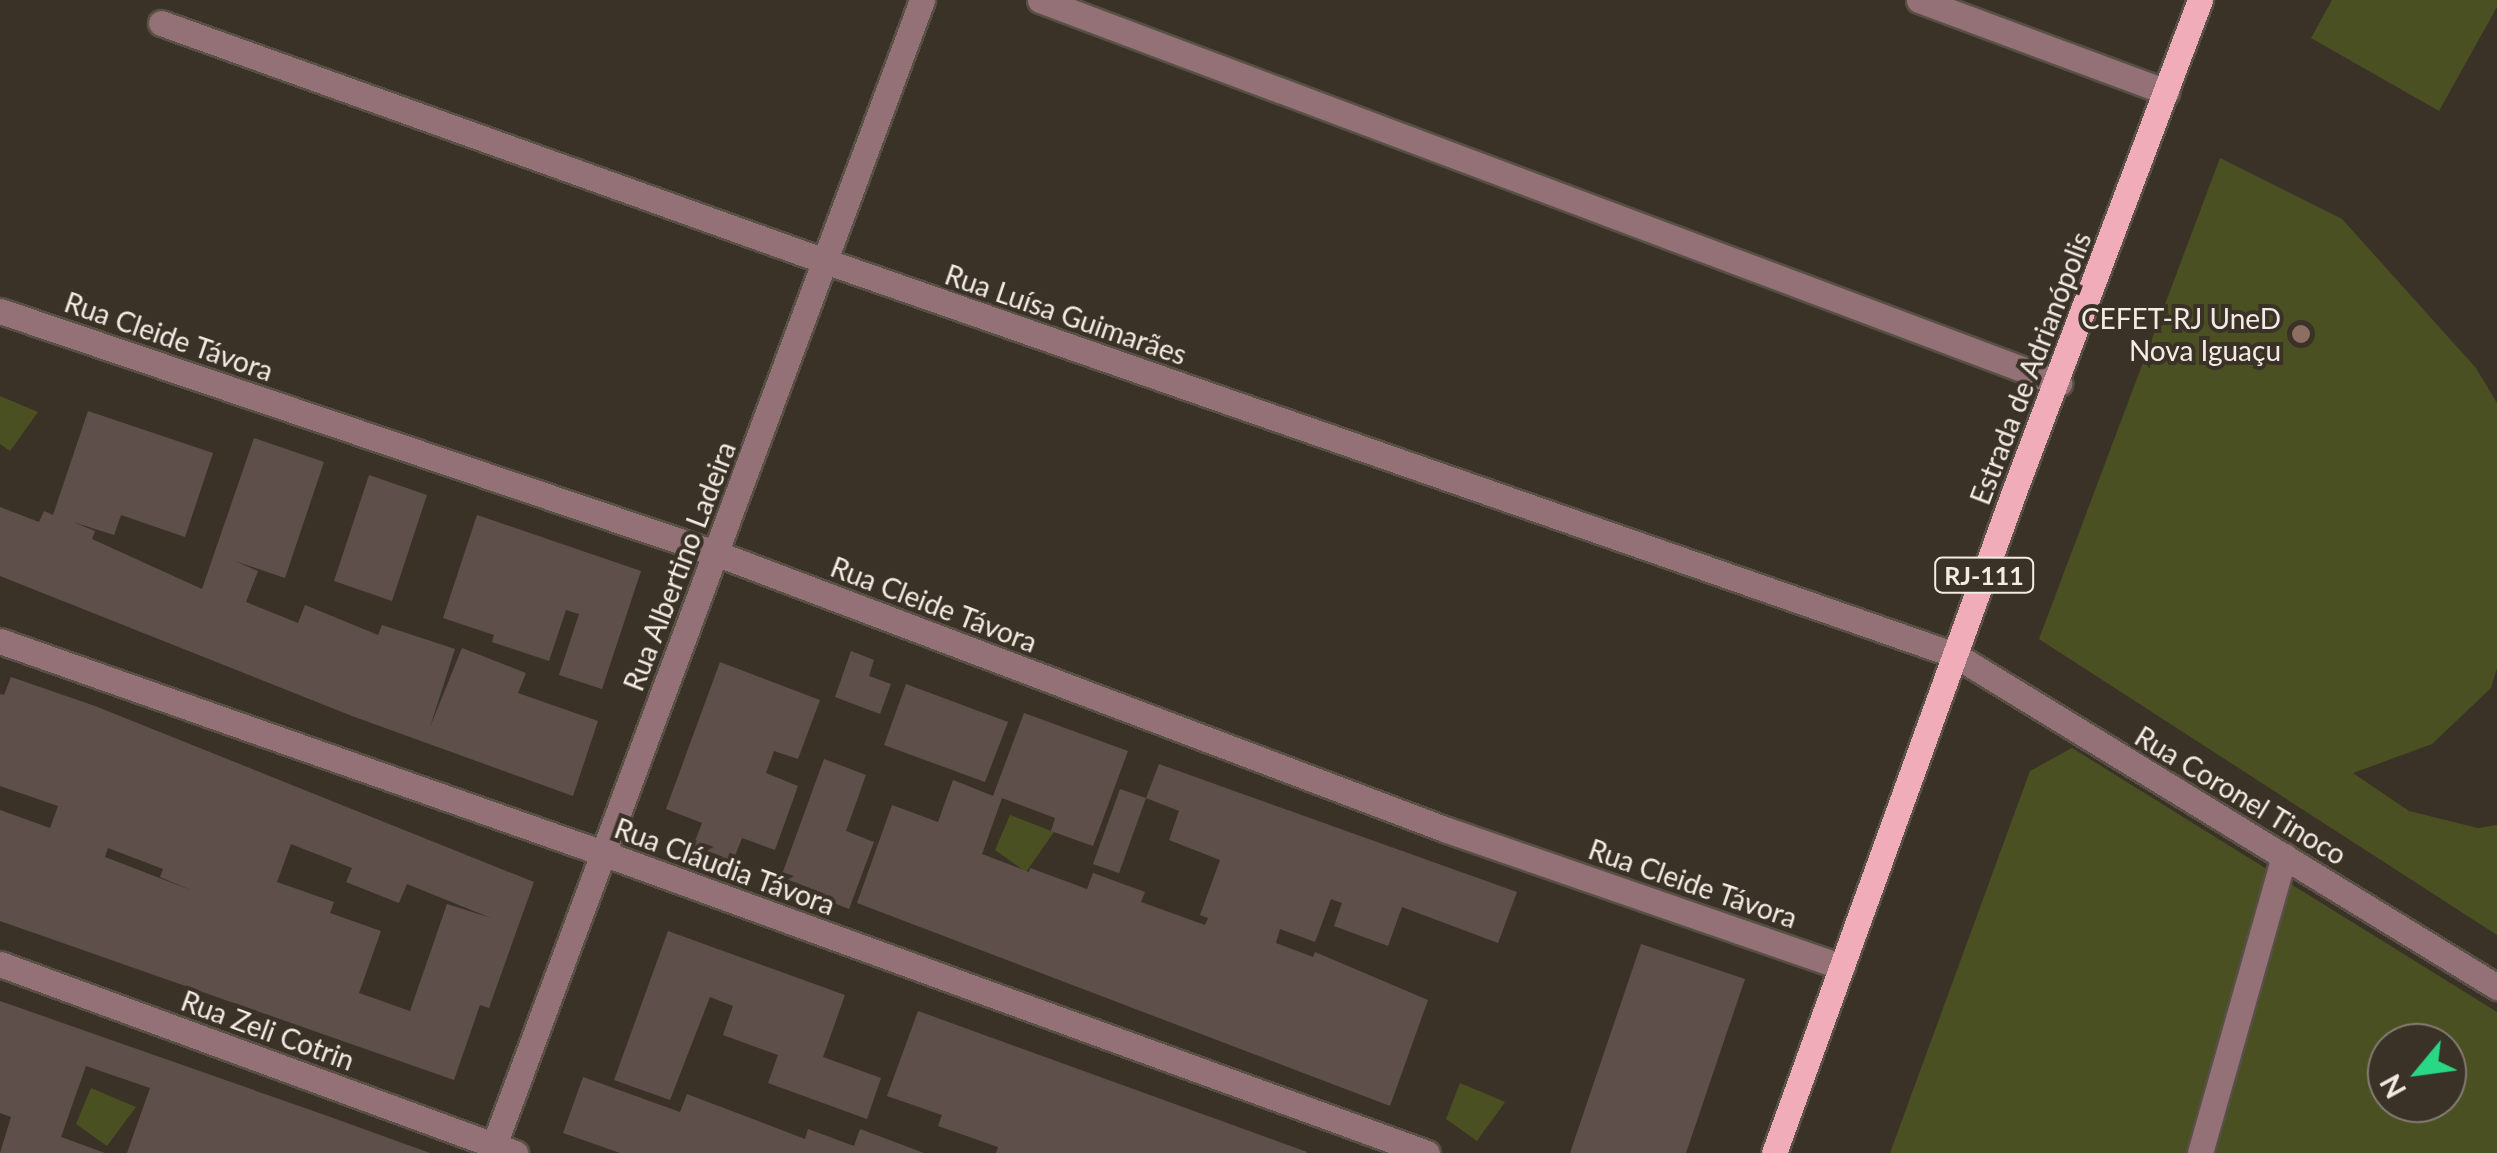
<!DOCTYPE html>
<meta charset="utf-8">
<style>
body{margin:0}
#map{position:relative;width:2497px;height:1153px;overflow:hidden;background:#3b3227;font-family:Lato,sans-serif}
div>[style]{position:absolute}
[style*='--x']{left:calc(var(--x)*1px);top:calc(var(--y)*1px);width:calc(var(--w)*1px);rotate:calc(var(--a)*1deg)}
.green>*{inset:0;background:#4a5022}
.building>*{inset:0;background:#5f4f4b}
.roads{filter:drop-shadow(2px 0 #585045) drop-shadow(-2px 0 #585045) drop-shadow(0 2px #585045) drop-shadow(0 -2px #585045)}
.minor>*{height:25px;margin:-12.5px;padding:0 12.5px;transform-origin:12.5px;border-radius:12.5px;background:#937177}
.major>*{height:25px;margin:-12.5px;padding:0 12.5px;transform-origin:12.5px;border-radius:12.5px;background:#f1acb9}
.dots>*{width:28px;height:28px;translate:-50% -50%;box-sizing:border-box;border:5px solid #3b3227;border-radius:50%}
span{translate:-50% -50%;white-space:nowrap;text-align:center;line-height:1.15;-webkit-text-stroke:8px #3b3227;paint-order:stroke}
.shield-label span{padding:2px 8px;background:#3b3227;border:2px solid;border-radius:8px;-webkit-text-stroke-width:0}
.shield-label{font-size:25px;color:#f2ece5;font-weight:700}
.street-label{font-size:28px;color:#f2ece5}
.poi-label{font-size:28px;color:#f2ece5}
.right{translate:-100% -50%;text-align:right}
.north{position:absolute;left:2367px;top:1023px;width:100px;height:100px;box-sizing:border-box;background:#3b3227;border:2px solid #847c73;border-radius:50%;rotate:241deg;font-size:28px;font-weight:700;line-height:40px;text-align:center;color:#f2ece5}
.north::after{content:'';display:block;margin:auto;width:35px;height:45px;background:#28d885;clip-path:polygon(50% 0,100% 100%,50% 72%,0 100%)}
</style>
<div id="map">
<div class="green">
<i style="clip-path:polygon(2332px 0,2497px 0,2497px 7px,2439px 111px,2311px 38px)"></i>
<i style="clip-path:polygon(2220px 158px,2342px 219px,2476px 368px,2497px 403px,2497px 668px,2491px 688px,2432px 744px,2353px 773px,2409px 811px,2478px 828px,2497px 825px,2497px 935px,2039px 639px)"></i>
<i style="clip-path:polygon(0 396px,38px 412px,10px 451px,0 444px)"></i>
<i style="clip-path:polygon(evenodd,2072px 748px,2497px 1012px,2497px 1153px,1890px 1153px,2030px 771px,2072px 748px,2387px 1043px,2447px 1043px,2447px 1103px,2387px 1103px,2387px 1043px)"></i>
<i style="clip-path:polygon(1010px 815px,1054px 832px,1026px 872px,995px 850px)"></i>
<i style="clip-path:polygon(1460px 1083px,1505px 1102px,1477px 1141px,1446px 1119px)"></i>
<i style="clip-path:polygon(91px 1088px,136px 1107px,107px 1146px,76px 1124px)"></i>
</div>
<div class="building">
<i style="clip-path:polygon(88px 411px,213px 453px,185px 537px,121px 515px,114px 535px,73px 522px,95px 531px,92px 539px,202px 589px,254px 438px,324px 462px,285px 578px,235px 561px,258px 571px,246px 602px,298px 623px,305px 605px,378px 635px,382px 625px,455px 649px,430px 727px,462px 648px,526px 673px,518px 693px,598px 721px,573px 796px,352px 716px,0 576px,0 507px,39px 522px,44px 511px,53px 515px)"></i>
<i style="clip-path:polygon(369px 475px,427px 495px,392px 601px,334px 581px)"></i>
<i style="clip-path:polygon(477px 515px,641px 571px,602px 689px,559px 675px,579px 614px,566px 610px,549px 661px,492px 642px,494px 635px,443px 618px)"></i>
<i style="clip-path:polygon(851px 651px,874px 660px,869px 676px,891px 684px,880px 714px,835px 697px)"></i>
<i style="clip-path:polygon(720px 662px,820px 700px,798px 759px,774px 751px,766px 773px,798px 786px,775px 850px,742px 838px,728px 874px,688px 859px,702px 823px,666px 809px)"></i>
<i style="clip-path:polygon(evenodd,11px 677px,95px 706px,534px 882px,489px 1008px,480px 1005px,454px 1080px,0 921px,0 810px,50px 828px,58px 806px,0 786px,0 694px,4px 695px,11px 677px,291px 844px,352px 868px,346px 882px,399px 903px,407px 884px,491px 918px,447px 904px,410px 1011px,359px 993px,381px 931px,330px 913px,334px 902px,277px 882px,291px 844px,11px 677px,108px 848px,163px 869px,160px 877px,193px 891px,105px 857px,108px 848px)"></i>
<i style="clip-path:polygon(906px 684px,1008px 722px,985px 782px,884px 745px)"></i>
<i style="clip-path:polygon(1024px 713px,1128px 751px,1093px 846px,1051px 831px,1055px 818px,1002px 798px,982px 854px,1029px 872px,1030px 868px,1087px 889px,1093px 873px,1145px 892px,1141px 902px,1205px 925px,1208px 918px,1200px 915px,1220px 860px,1169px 840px,1179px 811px,1146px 798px,1119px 873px,1093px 864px,1120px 789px,1146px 798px,1159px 764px,1517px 892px,1498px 943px,1402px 907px,1388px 946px,1334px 926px,1342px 903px,1331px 899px,1315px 942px,1280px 929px,1276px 943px,1313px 957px,1315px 952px,1428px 1000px,1390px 1106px,857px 903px,892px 805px,938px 822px,953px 780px,993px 796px)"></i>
<i style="clip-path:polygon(824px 759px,866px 775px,846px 831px,874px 842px,849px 909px,821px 898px,823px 893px,781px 877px)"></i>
<i style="clip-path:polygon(668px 931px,845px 995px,823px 1057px,881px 1078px,867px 1119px,768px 1083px,778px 1055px,723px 1035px,733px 1006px,710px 997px,670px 1100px,614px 1080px)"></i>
<i style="clip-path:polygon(1641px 944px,1745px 979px,1686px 1153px,1570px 1153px)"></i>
<i style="clip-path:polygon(0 1001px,322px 1114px,430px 1153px,127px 1153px,150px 1088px,86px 1066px,61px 1137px,105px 1153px,0 1153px,11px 1117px,0 1113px)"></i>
<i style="clip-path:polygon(918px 1011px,1307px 1152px,1306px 1153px,996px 1153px,998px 1147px,938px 1126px,942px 1115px,887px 1096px)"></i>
<i style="clip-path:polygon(583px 1077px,680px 1112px,687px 1094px,805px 1139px,808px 1129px,854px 1146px,860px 1129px,924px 1153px,620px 1153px,563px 1133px)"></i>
</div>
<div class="roads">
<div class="minor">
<i style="--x:1040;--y:0;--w:1089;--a:20.6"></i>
<i style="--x:1919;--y:0;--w:264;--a:20.4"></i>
<i style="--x:161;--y:23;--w:702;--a:19.73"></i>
<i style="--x:822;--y:260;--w:1200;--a:19.22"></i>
<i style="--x:1955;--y:655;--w:636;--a:31.49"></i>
<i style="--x:0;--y:311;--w:758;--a:18.7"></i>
<i style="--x:718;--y:554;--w:779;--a:20.74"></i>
<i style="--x:1447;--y:830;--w:418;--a:19.1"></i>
<i style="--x:0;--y:641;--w:636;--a:19.38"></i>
<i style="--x:600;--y:852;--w:880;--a:20"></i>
<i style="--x:0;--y:964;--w:549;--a:20.15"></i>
<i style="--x:491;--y:1153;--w:1231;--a:-69.5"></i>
<i style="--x:2200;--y:1153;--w:309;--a:-74.2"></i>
</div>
<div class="major">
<i style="--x:1774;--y:1153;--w:706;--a:-70.05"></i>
<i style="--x:2015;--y:489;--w:523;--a:-69.28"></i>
</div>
</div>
<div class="dots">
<i style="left:2301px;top:334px;background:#8d6e63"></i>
</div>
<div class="shield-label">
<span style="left:1984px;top:575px">RJ-111</span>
</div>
<div class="street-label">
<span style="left:1066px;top:314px;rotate:19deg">Rua Luísa Guimarães</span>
<span style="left:169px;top:336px;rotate:19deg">Rua Cleide Távora</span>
<span style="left:2030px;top:368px;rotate:-69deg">Estrada de Adrianópolis</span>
<span style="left:679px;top:566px;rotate:-69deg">Rua Albertino Ladeira</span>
<span style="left:934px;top:604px;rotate:21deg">Rua Cleide Távora</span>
<span style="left:2241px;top:795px;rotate:31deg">Rua Coronel Tinoco</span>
<span style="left:725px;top:866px;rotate:20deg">Rua Cláudia Távora</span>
<span style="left:1693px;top:883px;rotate:19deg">Rua Cleide Távora</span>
<span style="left:268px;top:1030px;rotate:20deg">Rua Zeli Cotrin</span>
</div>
<div class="poi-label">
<span class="right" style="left:2281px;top:334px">CEFET-RJ UneD<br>Nova Iguaçu</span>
</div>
<div class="north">N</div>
</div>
